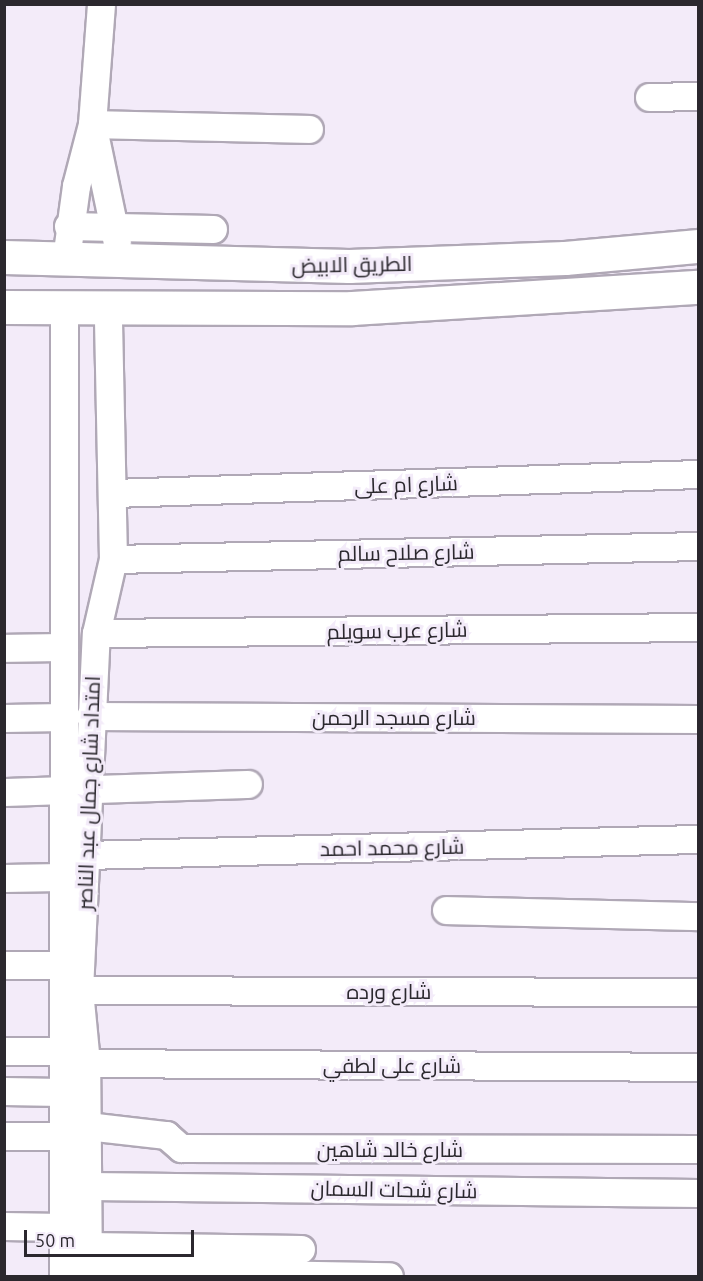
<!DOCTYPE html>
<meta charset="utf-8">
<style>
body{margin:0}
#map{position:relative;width:703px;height:1281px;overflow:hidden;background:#f3ebf9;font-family:Ubuntu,Cairo,sans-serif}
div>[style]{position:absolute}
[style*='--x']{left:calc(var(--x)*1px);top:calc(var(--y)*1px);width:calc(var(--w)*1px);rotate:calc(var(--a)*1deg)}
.roads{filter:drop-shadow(2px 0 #b0a8b6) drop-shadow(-2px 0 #b0a8b6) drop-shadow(0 2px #b0a8b6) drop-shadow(0 -2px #b0a8b6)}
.minor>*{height:27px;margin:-13.5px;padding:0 13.5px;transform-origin:13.5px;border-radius:13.5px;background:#fff}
.major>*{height:33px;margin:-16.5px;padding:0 16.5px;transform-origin:16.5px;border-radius:16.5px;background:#fff}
span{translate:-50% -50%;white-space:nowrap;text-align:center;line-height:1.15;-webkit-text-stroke:6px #f3ebf9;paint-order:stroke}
.street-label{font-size:21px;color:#2b282e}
.frame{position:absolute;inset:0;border:6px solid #2b282e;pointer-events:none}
.scale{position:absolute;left:24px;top:1230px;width:170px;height:27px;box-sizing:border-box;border:3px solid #2b282e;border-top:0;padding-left:8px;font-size:18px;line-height:21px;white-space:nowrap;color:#2b282e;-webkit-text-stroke:4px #f3ebf9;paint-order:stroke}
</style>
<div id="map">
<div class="roads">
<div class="minor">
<i style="--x:649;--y:97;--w:49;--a:-1.2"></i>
<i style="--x:92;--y:124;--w:217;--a:1.3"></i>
<i style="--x:93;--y:128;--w:117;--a:78.2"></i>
<i style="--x:68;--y:226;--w:145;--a:1.2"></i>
<i style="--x:66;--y:259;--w:74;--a:-82.2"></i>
<i style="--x:76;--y:186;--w:64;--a:-75.5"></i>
<i style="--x:92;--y:124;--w:120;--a:-85.7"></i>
<i style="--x:113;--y:493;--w:585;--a:-1.86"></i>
<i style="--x:113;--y:559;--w:585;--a:-1.27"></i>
<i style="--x:96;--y:633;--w:602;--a:-0.57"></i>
<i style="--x:4;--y:648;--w:60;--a:-1"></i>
<i style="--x:90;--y:716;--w:608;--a:0.28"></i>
<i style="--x:4;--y:718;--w:60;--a:-1"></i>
<i style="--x:4;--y:792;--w:244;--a:-1.9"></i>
<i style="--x:85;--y:855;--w:613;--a:-1.5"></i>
<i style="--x:4;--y:878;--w:57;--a:-1"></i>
<i style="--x:446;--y:910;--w:252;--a:1.4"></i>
<i style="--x:4;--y:965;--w:56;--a:0"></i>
<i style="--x:79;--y:990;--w:619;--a:0.19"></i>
<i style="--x:4;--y:1051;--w:57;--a:0"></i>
<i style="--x:86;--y:1063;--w:612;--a:0.37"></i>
<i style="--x:4;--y:1091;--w:57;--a:1"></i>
<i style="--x:87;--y:1126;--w:80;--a:6.5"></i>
<i style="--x:166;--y:1135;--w:20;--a:41"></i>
<i style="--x:181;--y:1148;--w:517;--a:0.11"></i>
<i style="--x:4;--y:1136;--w:57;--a:0"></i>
<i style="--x:89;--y:1186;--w:609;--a:0.66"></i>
<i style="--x:4;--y:1226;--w:58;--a:1"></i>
<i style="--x:88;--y:1246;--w:213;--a:0.8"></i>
<i style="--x:88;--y:1271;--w:301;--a:1"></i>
<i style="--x:63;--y:1276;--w:967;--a:-89.94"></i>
<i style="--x:88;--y:1276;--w:213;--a:-90.5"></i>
<i style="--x:86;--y:1063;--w:73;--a:-95.5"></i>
<i style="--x:79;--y:990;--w:357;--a:-87.3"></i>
<i style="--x:96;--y:633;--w:76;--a:-77.1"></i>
<i style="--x:113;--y:559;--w:249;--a:-91.2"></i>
</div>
<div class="major">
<i style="--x:4;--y:257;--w:345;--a:1.5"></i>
<i style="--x:349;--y:266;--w:216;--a:-2.1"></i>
<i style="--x:565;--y:258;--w:134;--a:-5.2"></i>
<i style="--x:4;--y:307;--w:348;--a:0.2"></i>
<i style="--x:352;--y:308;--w:347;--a:-3.5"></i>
</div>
</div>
<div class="street-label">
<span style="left:352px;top:264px;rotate:-1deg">الطريق الابيض</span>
<span style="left:406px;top:484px;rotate:-2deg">شارع ام على</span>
<span style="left:406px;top:552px;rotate:-1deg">شارع صلاح سالم</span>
<span style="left:397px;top:630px;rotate:-1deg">شارع عرب سويلم</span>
<span style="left:394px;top:717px">شارع مسجد الرحمن</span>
<span style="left:88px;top:793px;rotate:-88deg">امتداد شارع جمال عبد الناصر</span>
<span style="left:392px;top:847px;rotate:-1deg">شارع محمد احمد</span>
<span style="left:389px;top:991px">شارع ورده</span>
<span style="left:392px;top:1065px">شارع على لطفي</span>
<span style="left:390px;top:1149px">شارع خالد شاهين</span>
<span style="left:394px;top:1189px;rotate:1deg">شارع شحات السمان</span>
</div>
<div class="frame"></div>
<div class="scale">50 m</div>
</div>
